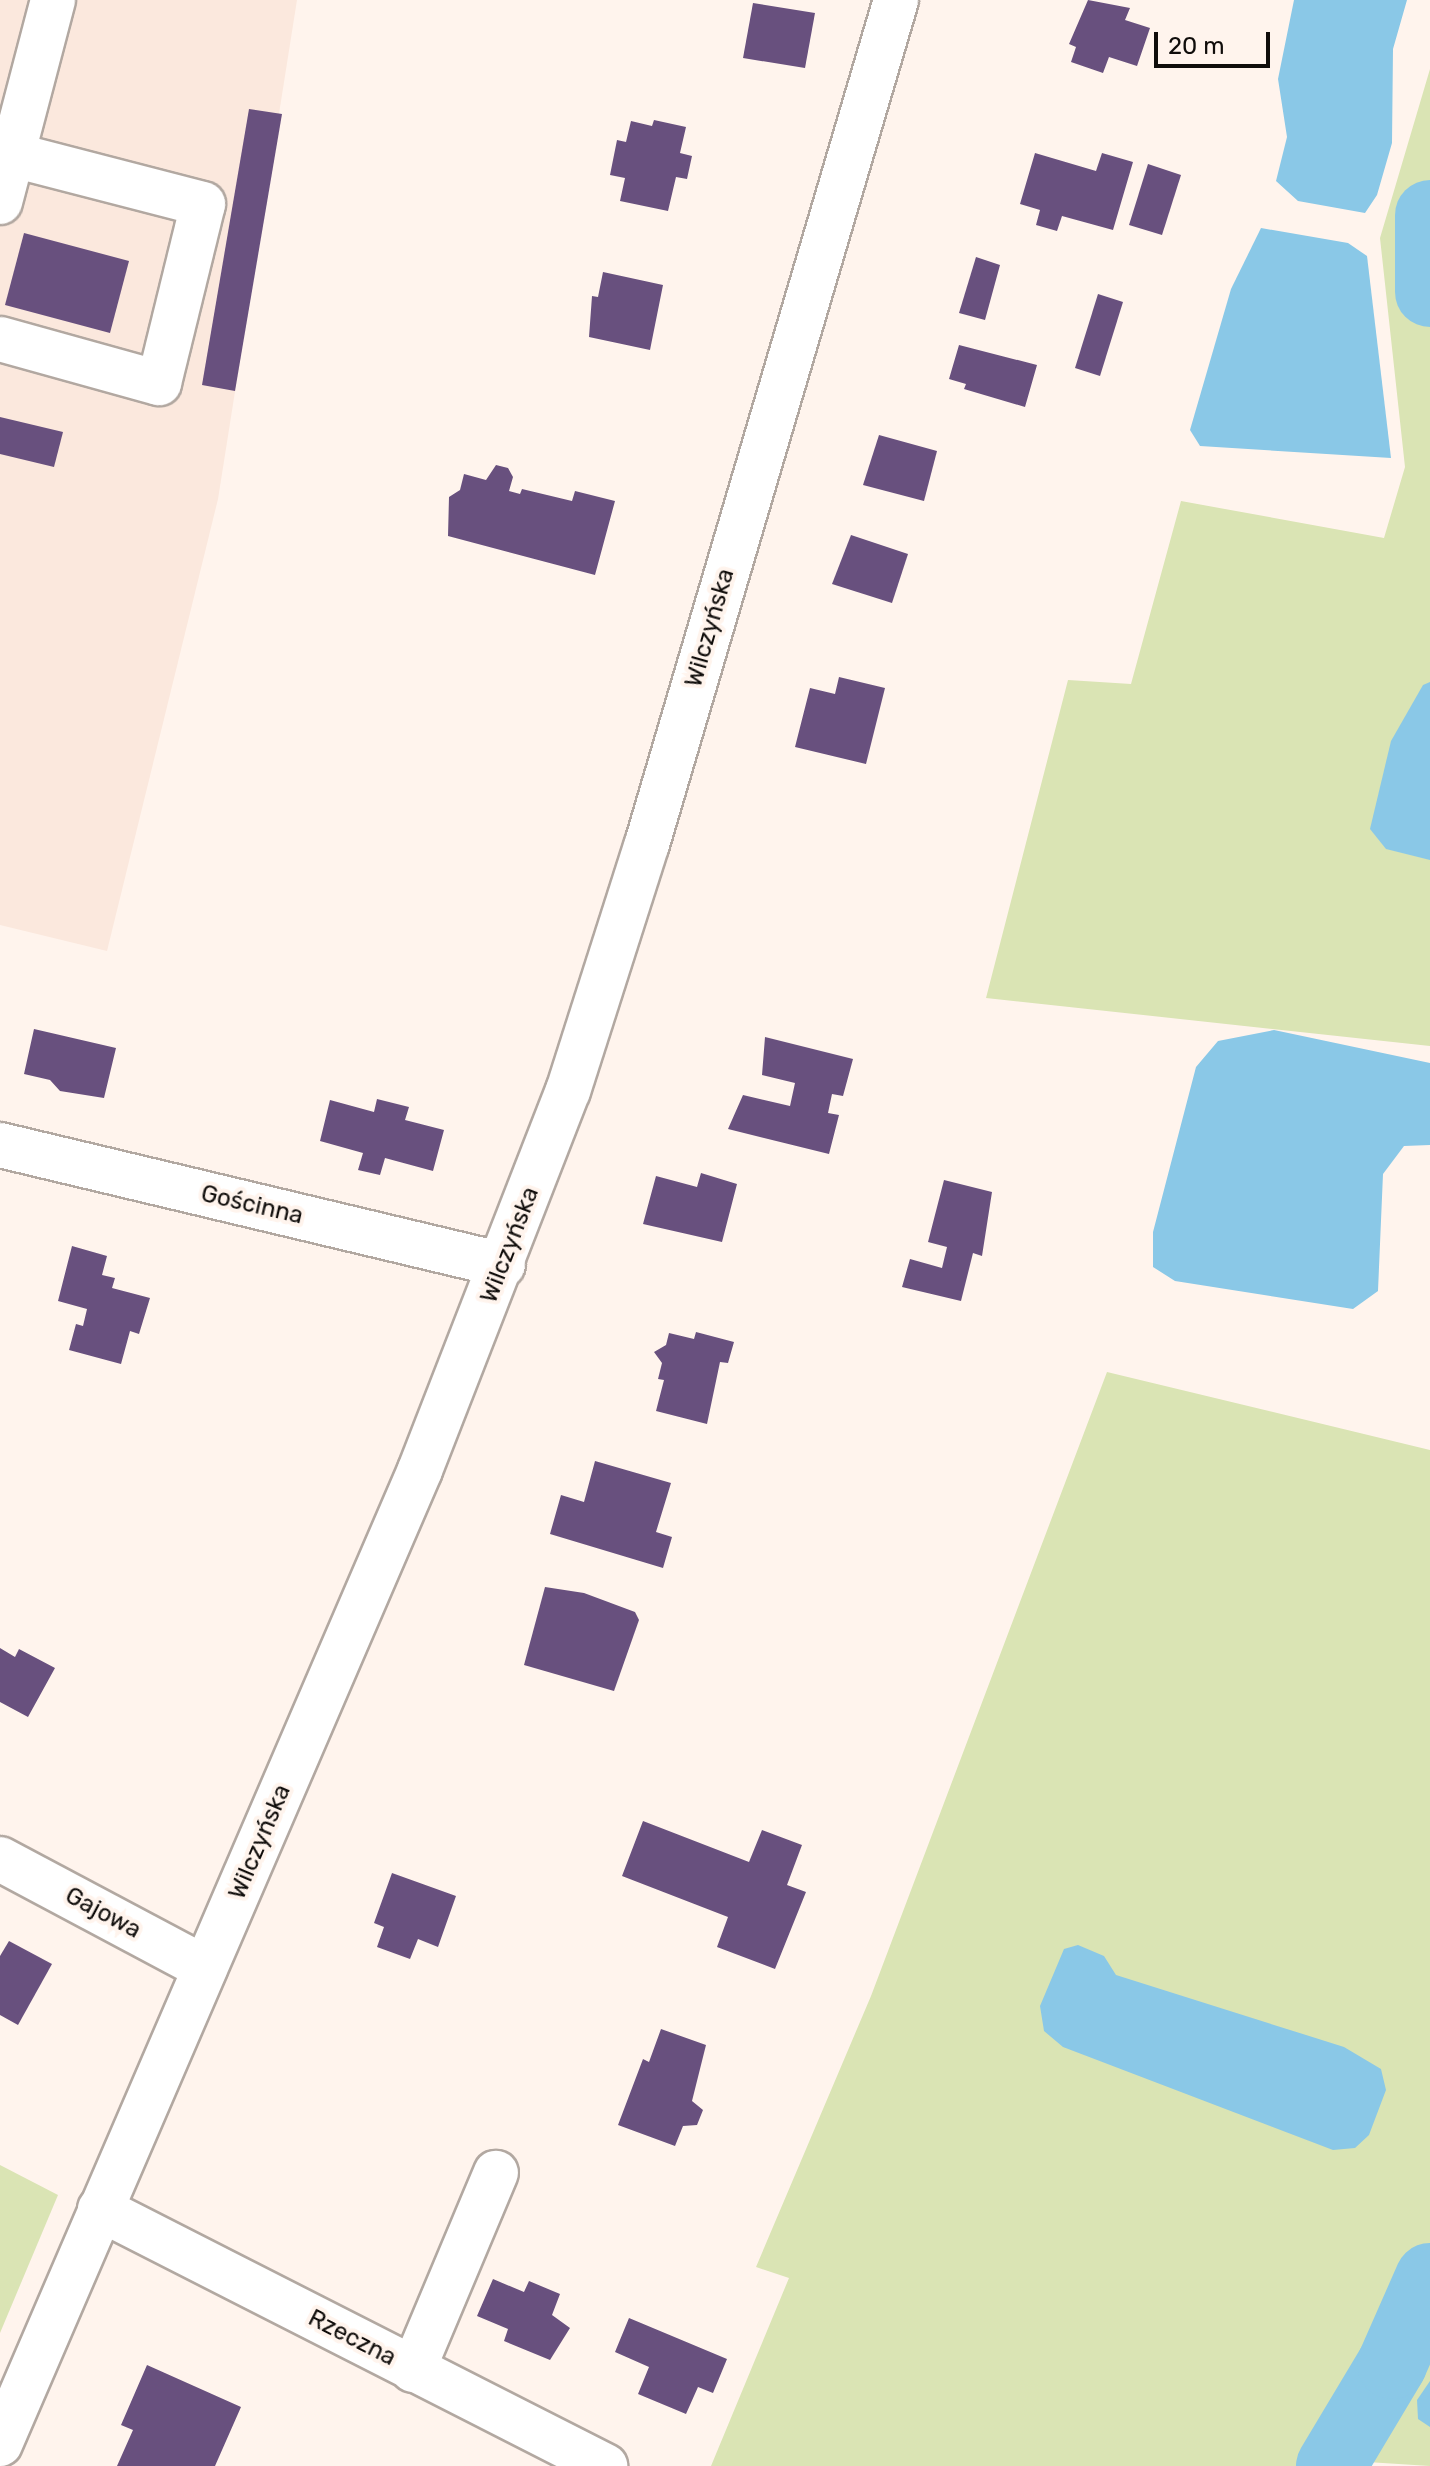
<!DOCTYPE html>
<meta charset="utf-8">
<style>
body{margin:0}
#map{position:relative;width:1430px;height:2466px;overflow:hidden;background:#fff4ed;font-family:Rubik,sans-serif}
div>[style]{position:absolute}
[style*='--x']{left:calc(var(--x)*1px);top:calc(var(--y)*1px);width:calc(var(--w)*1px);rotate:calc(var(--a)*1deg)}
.built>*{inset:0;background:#fbe8dd}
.green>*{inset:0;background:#dae4b4}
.water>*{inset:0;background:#8ac8e7}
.river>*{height:70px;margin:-35px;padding:0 35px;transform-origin:35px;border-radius:35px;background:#8ac8e7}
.building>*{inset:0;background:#68507e}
.roads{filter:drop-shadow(2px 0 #b2a8a1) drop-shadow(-2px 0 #b2a8a1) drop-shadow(0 2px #b2a8a1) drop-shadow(0 -2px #b2a8a1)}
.minor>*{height:44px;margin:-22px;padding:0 22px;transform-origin:22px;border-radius:22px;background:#fff}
span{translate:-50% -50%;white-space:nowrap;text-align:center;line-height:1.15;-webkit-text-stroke:8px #fff4ed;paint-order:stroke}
.street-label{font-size:24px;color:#100d0b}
.scale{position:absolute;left:1154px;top:32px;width:116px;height:36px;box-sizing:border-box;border:4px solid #100d0b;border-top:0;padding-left:10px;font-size:24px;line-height:28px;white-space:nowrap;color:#100d0b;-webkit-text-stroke:6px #fff4ed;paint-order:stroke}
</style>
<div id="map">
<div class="built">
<i style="clip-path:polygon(0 0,297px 0,218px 499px,107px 951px,0 925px)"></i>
</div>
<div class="green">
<i style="clip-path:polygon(1430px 69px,1430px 1046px,986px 998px,1068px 680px,1131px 684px,1181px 501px,1384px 538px,1405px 467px,1380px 238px)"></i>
<i style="clip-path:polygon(1107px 1372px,1430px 1450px,1430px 2466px,1367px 2462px,1364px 2466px,711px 2466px,789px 2278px,756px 2267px,871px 1996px)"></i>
<i style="clip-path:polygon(0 2165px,58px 2195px,0 2333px)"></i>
</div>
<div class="water">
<i style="clip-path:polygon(1294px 0,1407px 0,1393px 49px,1392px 143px,1377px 195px,1365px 213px,1298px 201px,1276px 181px,1287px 137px,1278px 79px)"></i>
<i style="clip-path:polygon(1261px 228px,1348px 243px,1367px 256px,1391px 458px,1200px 446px,1190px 430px,1231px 289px)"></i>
<i style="clip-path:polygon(1430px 682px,1430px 860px,1386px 849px,1370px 829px,1391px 741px,1423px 685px)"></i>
<i style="clip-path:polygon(1274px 1030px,1430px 1063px,1430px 1145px,1404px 1146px,1383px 1174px,1378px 1291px,1353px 1309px,1175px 1281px,1153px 1267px,1153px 1232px,1196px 1067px,1218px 1041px)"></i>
<i style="clip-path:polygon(1078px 1945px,1104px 1956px,1116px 1975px,1344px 2047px,1381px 2069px,1386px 2090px,1369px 2135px,1355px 2148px,1333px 2150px,1063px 2047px,1044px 2031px,1040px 2006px,1064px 1949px)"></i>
<i style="clip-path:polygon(1430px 2381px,1430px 2427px,1418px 2419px,1417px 2400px)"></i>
</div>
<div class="river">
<i style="--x:1430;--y:215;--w:77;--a:90"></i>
<i style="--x:1331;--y:2466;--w:119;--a:-59.1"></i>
<i style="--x:1392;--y:2364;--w:94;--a:-66.2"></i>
</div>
<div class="building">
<i style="clip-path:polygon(1088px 0,1130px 8px,1125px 20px,1150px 28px,1137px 66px,1109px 57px,1103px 73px,1071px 62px,1076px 47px,1069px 44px)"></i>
<i style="clip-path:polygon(753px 3px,815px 13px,805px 68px,743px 58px)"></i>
<i style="clip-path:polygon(249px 109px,282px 114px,235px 391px,202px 385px)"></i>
<i style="clip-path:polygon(654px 120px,686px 127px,680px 153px,692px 156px,687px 179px,676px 177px,668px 211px,620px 201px,625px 178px,610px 175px,617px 140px,626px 142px,631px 121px,652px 126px)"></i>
<i style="clip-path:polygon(1035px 153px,1096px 171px,1102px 153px,1133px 162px,1113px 230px,1062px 216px,1057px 231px,1036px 225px,1040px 210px,1020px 204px)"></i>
<i style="clip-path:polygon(1148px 164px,1181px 175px,1162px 235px,1129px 225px)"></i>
<i style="clip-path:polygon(24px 233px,129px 261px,110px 333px,5px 305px)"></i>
<i style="clip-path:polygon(976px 257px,1000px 265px,985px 320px,959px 313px)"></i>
<i style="clip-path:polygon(603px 272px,663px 285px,650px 350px,589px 337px,592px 296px,598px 297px)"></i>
<i style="clip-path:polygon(1098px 294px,1123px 302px,1100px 376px,1075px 368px)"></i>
<i style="clip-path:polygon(959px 345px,1037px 365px,1025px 407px,964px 389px,966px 384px,949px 379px)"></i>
<i style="clip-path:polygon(0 417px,63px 432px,54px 467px,0 454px)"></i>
<i style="clip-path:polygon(879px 435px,937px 451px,924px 501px,863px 485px)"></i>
<i style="clip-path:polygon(496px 465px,508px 468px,513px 477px,509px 491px,520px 494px,522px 489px,572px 501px,575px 491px,615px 501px,595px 575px,448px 536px,449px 497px,460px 490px,464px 474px,486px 480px)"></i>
<i style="clip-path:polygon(851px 535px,908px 554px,892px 603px,832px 584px)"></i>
<i style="clip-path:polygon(839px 677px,885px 688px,866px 764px,795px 747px,810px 688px,835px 694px)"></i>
<i style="clip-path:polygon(34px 1029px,116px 1048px,104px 1098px,60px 1091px,50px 1080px,24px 1074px)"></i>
<i style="clip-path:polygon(765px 1037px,853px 1059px,843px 1096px,832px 1094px,828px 1113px,839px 1115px,829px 1154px,728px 1129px,743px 1095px,790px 1106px,795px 1083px,762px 1075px)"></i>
<i style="clip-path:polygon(377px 1099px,409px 1107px,405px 1120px,444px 1130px,433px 1171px,385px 1158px,380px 1175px,358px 1170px,363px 1153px,320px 1141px,330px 1100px,374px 1112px)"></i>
<i style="clip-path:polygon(701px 1173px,737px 1184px,722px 1242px,643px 1224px,656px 1176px,697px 1187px)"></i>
<i style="clip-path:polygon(944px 1180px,992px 1192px,982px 1256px,973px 1253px,961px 1301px,902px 1287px,910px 1259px,942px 1268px,947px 1247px,928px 1242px)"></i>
<i style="clip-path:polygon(72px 1246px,107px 1256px,102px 1275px,115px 1278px,112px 1288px,150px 1298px,139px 1334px,130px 1331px,121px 1364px,69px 1350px,76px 1324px,83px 1326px,87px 1309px,58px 1301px)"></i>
<i style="clip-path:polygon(696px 1332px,734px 1342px,728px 1363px,720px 1362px,707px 1424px,656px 1411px,664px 1380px,658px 1379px,662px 1363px,654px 1352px,666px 1345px,669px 1333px,694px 1339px)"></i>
<i style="clip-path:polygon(595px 1461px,671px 1483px,656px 1532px,672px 1537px,663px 1568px,550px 1534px,561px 1495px,584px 1502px)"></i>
<i style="clip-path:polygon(545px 1587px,584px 1593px,635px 1612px,639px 1620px,614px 1691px,524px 1665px)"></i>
<i style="clip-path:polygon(0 1648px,15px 1657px,19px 1649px,55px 1668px,28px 1717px,0 1702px)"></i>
<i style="clip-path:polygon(643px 1821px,749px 1862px,762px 1830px,802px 1845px,787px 1885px,806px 1892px,775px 1969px,717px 1947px,728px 1917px,622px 1876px)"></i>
<i style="clip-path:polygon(392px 1873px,456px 1896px,438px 1947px,418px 1939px,410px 1959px,377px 1947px,384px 1927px,374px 1923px)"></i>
<i style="clip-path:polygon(9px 1941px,52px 1964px,18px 2025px,0 2015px,0 1956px)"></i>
<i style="clip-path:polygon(661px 2029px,706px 2045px,692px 2101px,703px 2110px,697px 2125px,683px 2126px,675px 2146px,618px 2125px,643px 2059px,649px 2062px)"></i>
<i style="clip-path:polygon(493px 2279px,524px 2292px,529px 2281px,560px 2294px,552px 2315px,570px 2328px,550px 2360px,504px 2341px,508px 2329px,477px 2316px)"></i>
<i style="clip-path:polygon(629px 2318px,727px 2359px,713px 2393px,698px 2387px,686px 2414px,638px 2394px,649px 2367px,615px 2352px)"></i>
<i style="clip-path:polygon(147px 2365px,241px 2407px,215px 2466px,117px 2466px,133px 2430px,121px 2425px)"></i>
</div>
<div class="roads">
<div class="minor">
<i style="--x:0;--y:202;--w:209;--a:-75.3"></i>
<i style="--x:0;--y:339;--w:165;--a:15.5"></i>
<i style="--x:159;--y:383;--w:184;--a:-76.2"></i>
<i style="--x:203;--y:204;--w:196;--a:-165.5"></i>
<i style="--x:0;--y:1145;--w:517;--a:13.42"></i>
<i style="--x:0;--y:1859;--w:232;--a:28"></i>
<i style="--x:100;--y:2209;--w:567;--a:26.97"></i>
<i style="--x:413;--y:2370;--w:214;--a:-67.2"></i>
<i style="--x:0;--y:2444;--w:1061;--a:-66.67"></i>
<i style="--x:420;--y:1470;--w:407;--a:-68.7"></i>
<i style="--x:568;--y:1091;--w:259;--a:-72.3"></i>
<i style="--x:647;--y:844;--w:880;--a:-73.56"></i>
</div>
</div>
<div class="street-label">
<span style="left:710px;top:628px;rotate:-74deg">Wilczyńska</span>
<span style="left:252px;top:1205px;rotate:13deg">Gościnna</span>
<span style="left:510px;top:1245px;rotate:-69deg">Wilczyńska</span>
<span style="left:260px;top:1842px;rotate:-67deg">Wilczyńska</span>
<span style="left:103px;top:1913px;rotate:28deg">Gajowa</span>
<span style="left:352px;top:2338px;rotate:27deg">Rzeczna</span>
</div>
<div class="scale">20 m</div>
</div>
